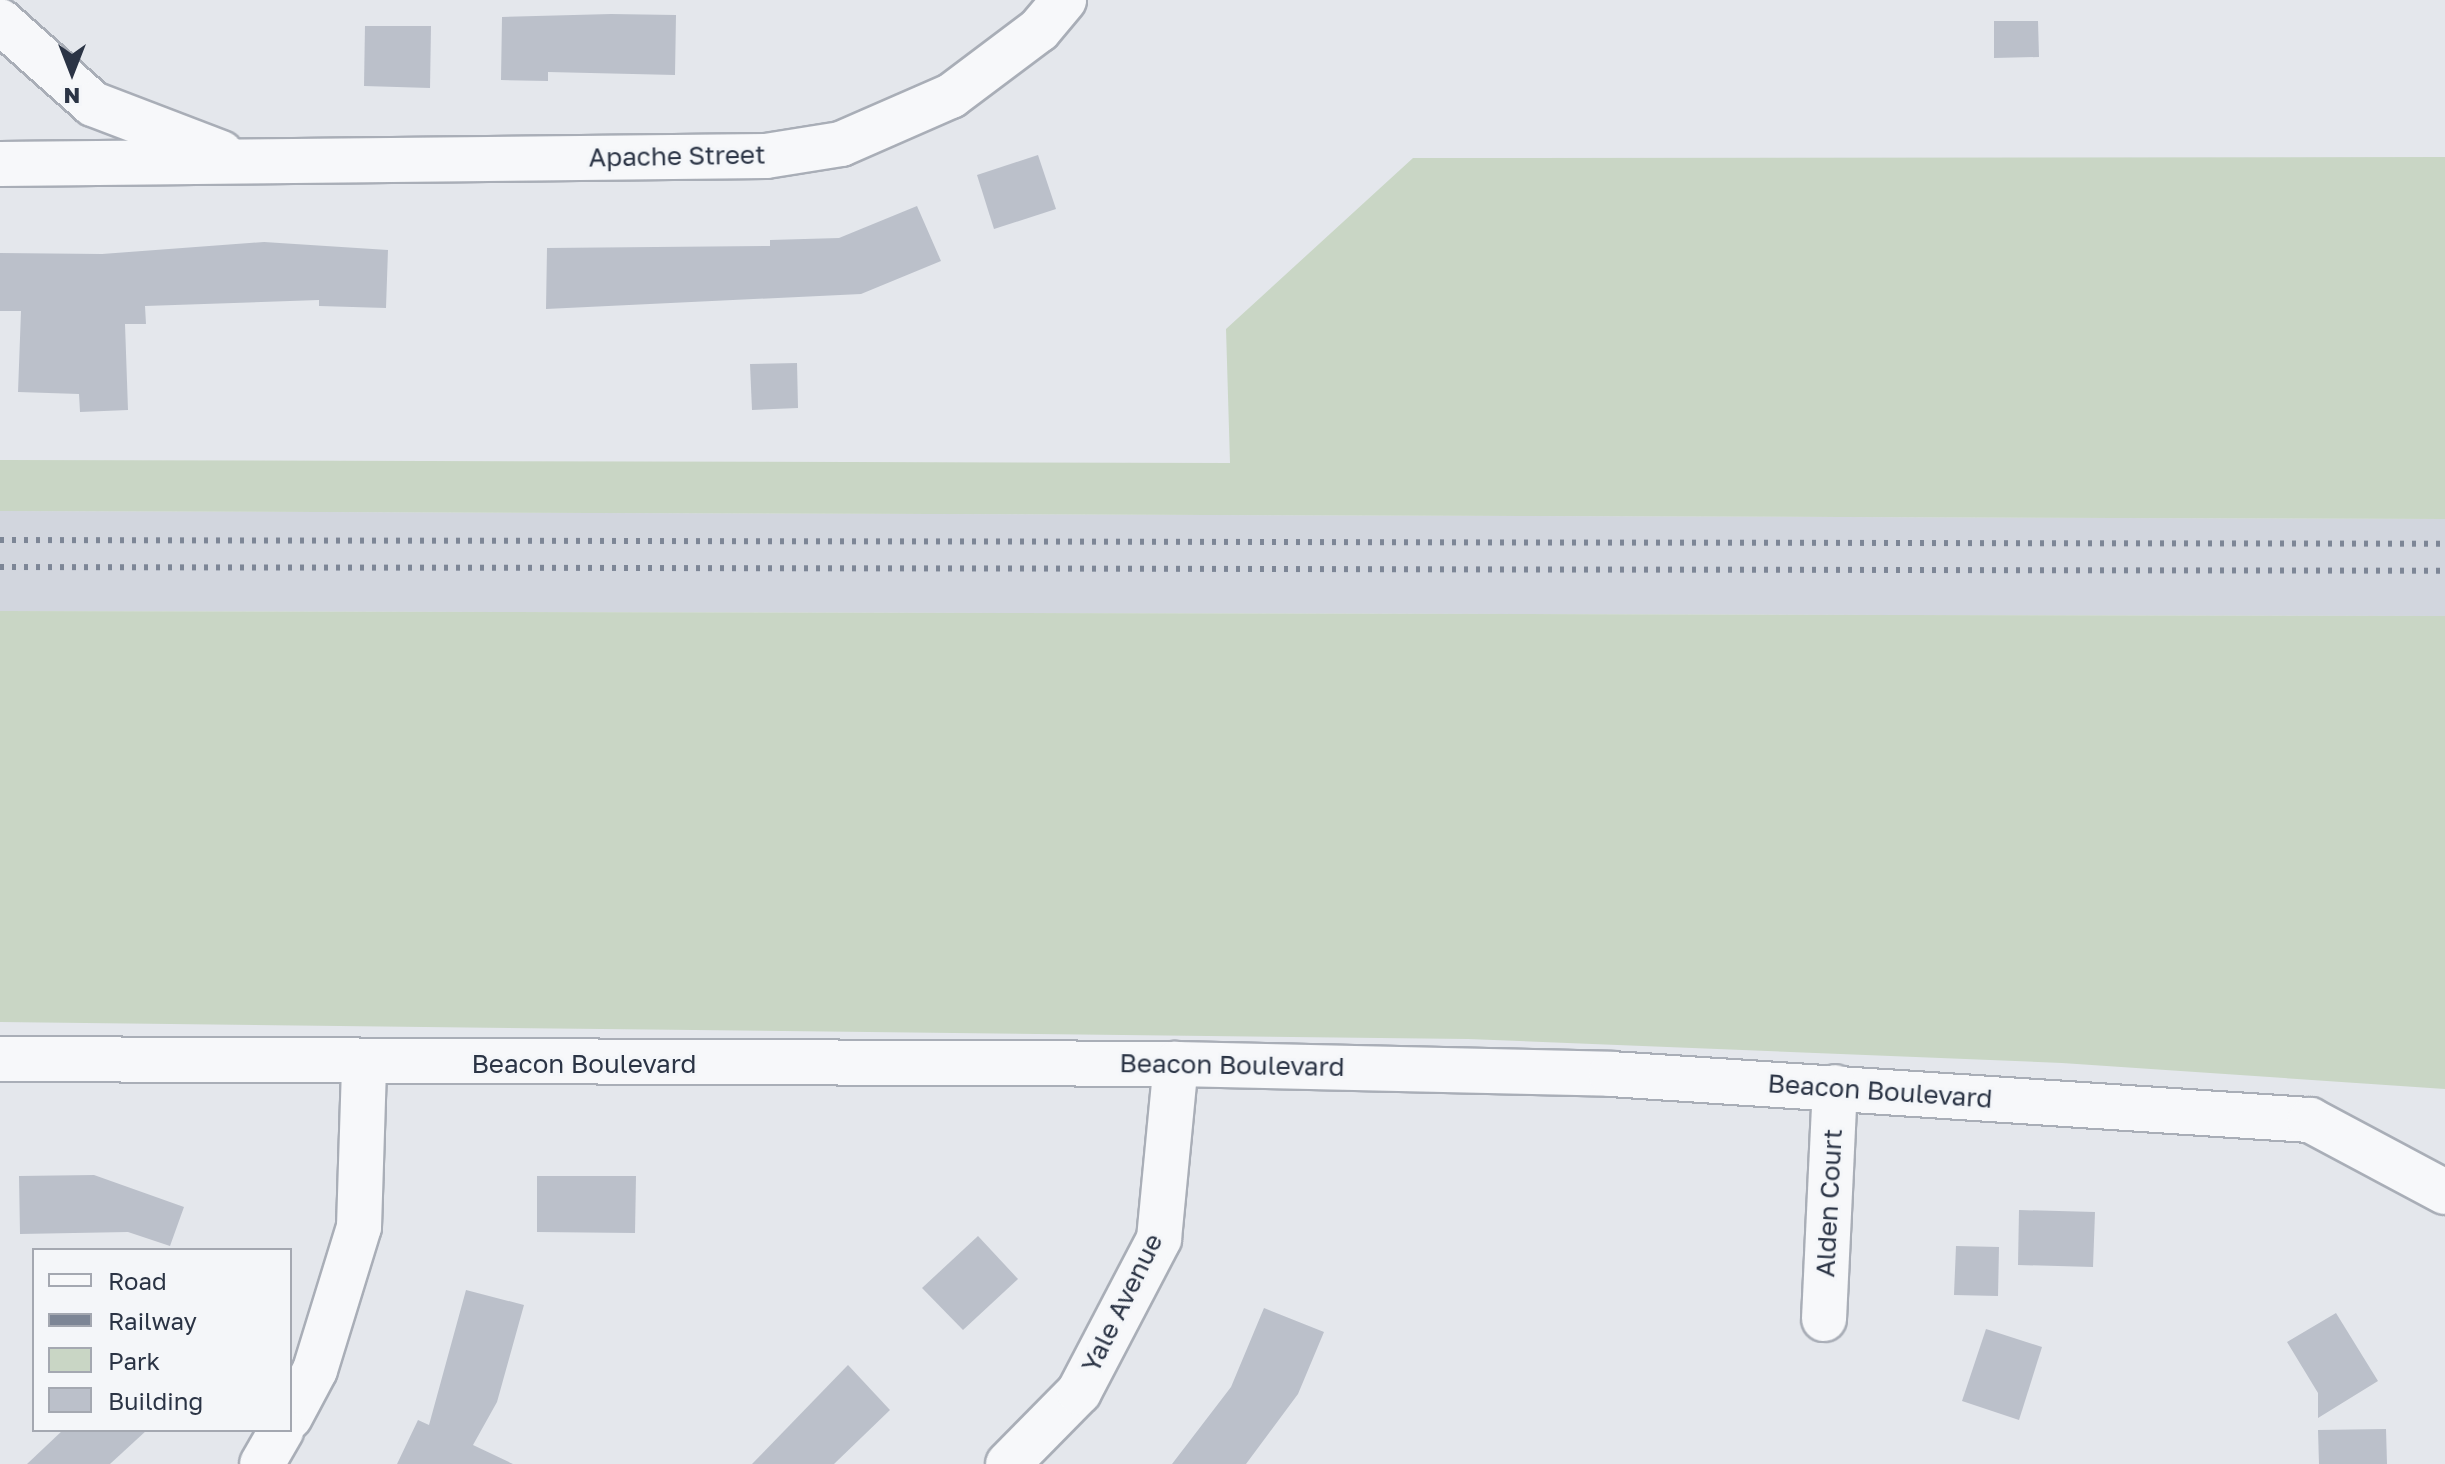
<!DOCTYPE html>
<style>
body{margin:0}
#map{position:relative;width:2445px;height:1464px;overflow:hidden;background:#e4e7ec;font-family:"Golos Text",sans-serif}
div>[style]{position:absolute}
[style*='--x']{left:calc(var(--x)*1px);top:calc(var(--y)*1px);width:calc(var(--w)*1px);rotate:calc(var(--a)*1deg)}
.built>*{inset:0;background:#d2d6de}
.green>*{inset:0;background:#c9d6c5}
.building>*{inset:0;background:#bbc0ca}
.roads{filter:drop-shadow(2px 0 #a9aeb7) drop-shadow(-2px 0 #a9aeb7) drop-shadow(0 2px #a9aeb7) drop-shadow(0 -2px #a9aeb7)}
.minor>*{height:44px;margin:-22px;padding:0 22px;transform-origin:22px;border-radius:22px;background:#f7f8fa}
.rail>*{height:6px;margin-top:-3px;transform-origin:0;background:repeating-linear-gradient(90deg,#7d8696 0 4px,transparent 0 12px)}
span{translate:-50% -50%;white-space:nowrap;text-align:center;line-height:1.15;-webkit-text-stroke:6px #f4f6f9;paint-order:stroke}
.street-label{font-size:26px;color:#2b3445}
.legend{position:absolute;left:32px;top:1248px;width:260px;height:184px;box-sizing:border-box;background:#f4f6f9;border:2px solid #a4a8b1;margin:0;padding:10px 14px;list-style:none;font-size:24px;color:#2b3445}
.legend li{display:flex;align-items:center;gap:16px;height:40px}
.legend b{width:40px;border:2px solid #a4a8b1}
.north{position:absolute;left:32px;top:32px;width:80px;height:80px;-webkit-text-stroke:6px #f4f6f9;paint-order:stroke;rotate:180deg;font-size:22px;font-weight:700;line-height:32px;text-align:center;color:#2b3445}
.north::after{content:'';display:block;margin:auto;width:28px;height:36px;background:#2b3445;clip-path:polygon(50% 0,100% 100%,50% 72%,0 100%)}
</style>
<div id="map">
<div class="built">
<i style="clip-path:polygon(0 511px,2445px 519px,2445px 616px,0 611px)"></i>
</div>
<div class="green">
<i style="clip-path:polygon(2445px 157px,2445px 519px,0 511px,0 460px,1230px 463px,1226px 329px,1413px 158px)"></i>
<i style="clip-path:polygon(0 611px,2445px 616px,2445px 1089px,2062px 1063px,1468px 1039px,0 1022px)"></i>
</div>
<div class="building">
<i style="clip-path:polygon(611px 14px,676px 15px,675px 75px,548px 72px,548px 81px,501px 80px,502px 17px)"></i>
<i style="clip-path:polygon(1994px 21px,2038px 21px,2039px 57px,1994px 58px)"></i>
<i style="clip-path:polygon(365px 26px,431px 26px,430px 88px,364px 86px)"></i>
<i style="clip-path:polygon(1038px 155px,1056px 209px,994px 229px,977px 175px)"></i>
<i style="clip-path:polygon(917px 206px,941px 261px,861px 294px,546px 309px,547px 248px,770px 246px,770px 240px,839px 238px)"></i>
<i style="clip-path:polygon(264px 242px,388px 250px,386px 308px,319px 306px,319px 300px,145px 306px,146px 324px,125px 324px,128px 410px,80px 412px,79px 394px,18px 392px,21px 311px,0 311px,0 253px,102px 254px)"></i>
<i style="clip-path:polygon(797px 363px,798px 408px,752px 410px,750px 364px)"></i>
<i style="clip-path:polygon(94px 1175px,184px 1207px,170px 1246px,128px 1232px,20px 1234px,19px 1176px)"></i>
<i style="clip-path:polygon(537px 1176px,636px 1176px,635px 1233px,537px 1232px)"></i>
<i style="clip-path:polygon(2019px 1210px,2095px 1212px,2093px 1267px,2018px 1265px)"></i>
<i style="clip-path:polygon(978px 1236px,1018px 1279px,963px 1330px,922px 1288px)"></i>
<i style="clip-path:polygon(1956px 1246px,1999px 1247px,1998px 1296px,1954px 1295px)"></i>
<i style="clip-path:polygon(466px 1290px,524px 1305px,497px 1402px,473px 1445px,513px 1464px,397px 1464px,418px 1420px,429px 1425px)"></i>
<i style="clip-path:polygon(1264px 1308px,1324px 1332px,1298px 1394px,1246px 1464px,1172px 1464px,1231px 1387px)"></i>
<i style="clip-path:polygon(2336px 1313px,2378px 1381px,2318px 1418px,2318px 1393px,2287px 1342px)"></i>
<i style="clip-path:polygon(1986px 1329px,2042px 1347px,2019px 1420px,1962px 1401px)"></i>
<i style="clip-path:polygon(848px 1365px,890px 1410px,834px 1464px,752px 1464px)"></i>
<i style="clip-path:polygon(2386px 1429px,2387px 1464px,2319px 1464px,2318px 1430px)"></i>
<i style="clip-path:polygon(63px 1430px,147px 1430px,110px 1464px,27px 1464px)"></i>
</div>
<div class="roads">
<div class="minor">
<i style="--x:0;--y:21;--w:125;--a:41.7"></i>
<i style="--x:93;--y:104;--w:137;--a:20.9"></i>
<i style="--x:0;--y:164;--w:766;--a:-0.6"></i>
<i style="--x:766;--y:156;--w:76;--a:-9.1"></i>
<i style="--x:841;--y:144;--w:120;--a:-23.6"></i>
<i style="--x:951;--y:96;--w:110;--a:-36.9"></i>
<i style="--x:1039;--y:30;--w:39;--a:-50"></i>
<i style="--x:0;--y:1059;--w:1176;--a:0.24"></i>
<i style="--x:1176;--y:1064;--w:435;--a:1.3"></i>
<i style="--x:1611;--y:1074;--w:701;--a:3.77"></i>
<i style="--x:2310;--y:1120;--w:153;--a:28.1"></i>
<i style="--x:1824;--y:1319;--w:232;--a:-87.3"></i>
<i style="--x:290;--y:1417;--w:53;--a:-62"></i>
<i style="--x:315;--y:1370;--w:150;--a:-72.9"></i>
<i style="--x:359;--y:1227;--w:163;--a:-88.2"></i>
<i style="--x:262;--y:1464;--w:39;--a:-60"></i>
<i style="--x:1008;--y:1464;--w:101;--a:-45.4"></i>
<i style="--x:1079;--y:1392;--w:173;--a:-62.4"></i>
<i style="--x:1159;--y:1239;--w:176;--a:-84.5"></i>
</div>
</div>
<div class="rail">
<i style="--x:0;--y:540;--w:2445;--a:0.09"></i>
<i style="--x:0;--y:567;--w:2445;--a:0.09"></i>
</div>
<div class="street-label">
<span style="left:677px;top:156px;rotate:-1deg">Apache Street</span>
<span style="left:584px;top:1064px">Beacon Boulevard</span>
<span style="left:1232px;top:1065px;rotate:1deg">Beacon Boulevard</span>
<span style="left:1880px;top:1091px;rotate:4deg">Beacon Boulevard</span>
<span style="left:1829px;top:1203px;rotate:-87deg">Alden Court</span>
<span style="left:1122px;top:1303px;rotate:-64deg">Yale Avenue</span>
</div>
<ul class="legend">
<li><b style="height:10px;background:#f7f8fa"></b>Road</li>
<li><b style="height:10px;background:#7d8696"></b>Railway</li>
<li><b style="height:22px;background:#c9d6c5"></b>Park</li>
<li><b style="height:22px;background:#bbc0ca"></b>Building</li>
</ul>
<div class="north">N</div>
</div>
